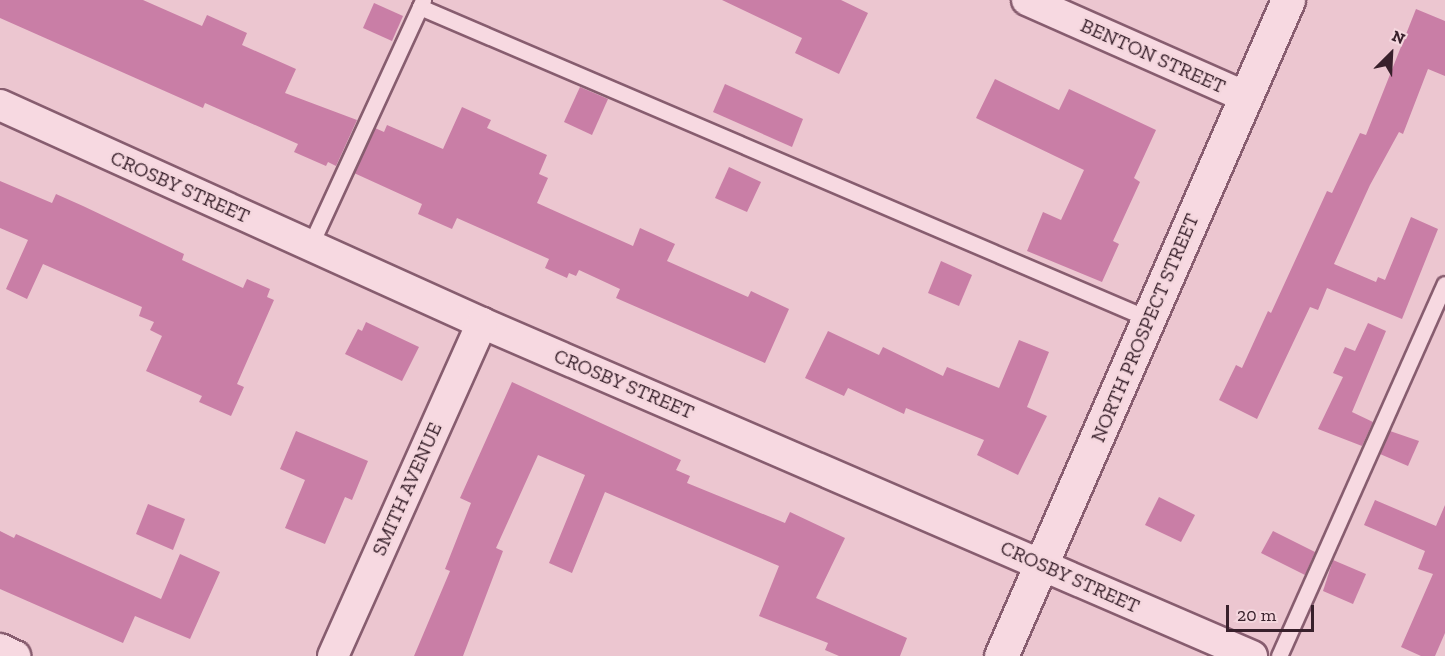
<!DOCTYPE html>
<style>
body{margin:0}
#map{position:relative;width:1445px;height:656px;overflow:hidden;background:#ecc6d0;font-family:"Zilla Slab",serif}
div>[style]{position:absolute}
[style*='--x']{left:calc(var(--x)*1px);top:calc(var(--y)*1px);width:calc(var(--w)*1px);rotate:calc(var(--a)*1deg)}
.building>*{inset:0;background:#c97ea6}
.roads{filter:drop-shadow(2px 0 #875d6f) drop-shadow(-2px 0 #875d6f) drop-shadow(0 2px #875d6f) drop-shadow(0 -2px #875d6f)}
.service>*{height:15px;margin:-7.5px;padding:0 7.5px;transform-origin:7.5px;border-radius:7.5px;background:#f7d9e1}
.minor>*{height:30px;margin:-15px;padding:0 15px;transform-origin:15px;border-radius:15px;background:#f7d9e1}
.tertiary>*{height:33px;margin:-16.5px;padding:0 16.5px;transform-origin:16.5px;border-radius:16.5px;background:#f7d9e1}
span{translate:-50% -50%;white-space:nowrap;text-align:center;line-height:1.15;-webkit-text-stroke:4.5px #f4d6dd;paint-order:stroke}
.street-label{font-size:20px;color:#38202b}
.north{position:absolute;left:1361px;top:24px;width:60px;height:60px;-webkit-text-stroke:4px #f4d6dd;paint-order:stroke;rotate:24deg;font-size:16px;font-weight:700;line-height:24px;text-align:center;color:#38202b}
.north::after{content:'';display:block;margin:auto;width:21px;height:27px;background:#38202b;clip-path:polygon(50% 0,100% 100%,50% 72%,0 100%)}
.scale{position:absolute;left:1226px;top:605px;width:88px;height:27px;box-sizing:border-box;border:3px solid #38202b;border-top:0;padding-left:8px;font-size:18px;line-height:21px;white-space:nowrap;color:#38202b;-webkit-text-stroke:4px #f4d6dd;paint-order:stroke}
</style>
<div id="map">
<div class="building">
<i style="clip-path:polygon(0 0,143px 0,202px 26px,207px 15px,247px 33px,242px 45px,296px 69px,285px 93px,357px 120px,336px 166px,328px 162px,326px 166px,294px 152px,298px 144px,205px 103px,203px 108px,0 18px)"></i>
<i style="clip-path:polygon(722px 0,841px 0,868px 13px,839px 74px,795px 53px,802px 38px)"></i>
<i style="clip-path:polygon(374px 3px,403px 16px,392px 41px,363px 28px)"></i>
<i style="clip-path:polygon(1416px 9px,1445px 21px,1445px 76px,1428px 69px,1403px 134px,1399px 132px,1370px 185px,1334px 264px,1376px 282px,1378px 277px,1385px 280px,1411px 217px,1438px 229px,1402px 319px,1327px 288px,1318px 310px,1310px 307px,1257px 419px,1219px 400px,1236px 365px,1242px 368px,1268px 311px,1271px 313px,1327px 191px,1332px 193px,1360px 133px,1366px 135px)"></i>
<i style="clip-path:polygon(995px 79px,1059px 110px,1069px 89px,1156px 130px,1134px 178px,1140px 182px,1113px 241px,1119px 244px,1102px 282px,1027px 251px,1043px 212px,1061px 220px,1084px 170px,976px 118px)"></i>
<i style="clip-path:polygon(725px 84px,803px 119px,792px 147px,713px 112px)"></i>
<i style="clip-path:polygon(580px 87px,608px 99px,592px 135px,564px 122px)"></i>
<i style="clip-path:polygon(462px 107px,491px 120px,487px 128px,547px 155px,539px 174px,548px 178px,537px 203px,633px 246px,640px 228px,675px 244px,667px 261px,748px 297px,751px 291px,789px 309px,765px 363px,616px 298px,620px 289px,579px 270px,576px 276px,569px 273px,567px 278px,545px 268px,549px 259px,457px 218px,452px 229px,418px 214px,422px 204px,354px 173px,375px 128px,384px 132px,387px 125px,443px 149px)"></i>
<i style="clip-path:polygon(729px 167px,761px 182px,747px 212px,715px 198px)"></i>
<i style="clip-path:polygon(0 181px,52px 203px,56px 194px,83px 206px,184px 254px,182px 260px,243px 288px,247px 279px,270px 289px,267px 297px,274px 300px,237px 384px,244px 387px,231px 416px,199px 402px,202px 396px,146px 371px,162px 336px,150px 330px,154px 322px,139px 316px,142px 307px,43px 264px,27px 299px,6px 289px,28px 240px,0 228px)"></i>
<i style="clip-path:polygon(941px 261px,972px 275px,959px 306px,928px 293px)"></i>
<i style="clip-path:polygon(366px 322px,419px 347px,402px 381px,345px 354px,358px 329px,362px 331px)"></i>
<i style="clip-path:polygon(1368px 323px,1386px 331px,1352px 412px,1373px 422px,1362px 446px,1318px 429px,1343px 377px,1333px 373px,1345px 347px,1355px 351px)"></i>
<i style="clip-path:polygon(828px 331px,879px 355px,883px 347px,943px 376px,947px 367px,999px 388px,1019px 340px,1049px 352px,1027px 407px,1047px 416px,1018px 475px,977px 455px,984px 440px,906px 408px,904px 414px,848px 388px,844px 396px,805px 378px)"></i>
<i style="clip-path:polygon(512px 382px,681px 460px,676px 470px,690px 476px,687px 483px,785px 523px,790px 512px,845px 538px,816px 598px,907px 638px,900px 656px,839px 656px,825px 650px,828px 643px,759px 616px,779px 566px,605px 492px,572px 573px,549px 563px,585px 475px,538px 455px,496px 548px,503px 551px,463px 656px,414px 656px,450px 571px,445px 569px,471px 503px,460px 498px)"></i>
<i style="clip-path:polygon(296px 431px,368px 461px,352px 500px,345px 497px,325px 544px,285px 528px,305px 480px,280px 469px)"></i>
<i style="clip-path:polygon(1390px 431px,1419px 441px,1408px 466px,1380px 454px)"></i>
<i style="clip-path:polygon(1159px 497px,1195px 515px,1181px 542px,1145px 525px)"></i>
<i style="clip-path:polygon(1375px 500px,1436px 526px,1445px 505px,1445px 633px,1435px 656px,1421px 656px,1401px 647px,1433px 574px,1418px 569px,1425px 551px,1364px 525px)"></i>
<i style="clip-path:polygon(148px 504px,185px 519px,173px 550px,136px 534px)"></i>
<i style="clip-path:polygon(0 531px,14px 538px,16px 534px,161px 599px,180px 554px,220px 572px,190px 639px,135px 616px,123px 643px,0 589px)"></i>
<i style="clip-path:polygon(1273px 531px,1315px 552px,1305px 575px,1261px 553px)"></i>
<i style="clip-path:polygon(1333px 560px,1366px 574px,1353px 604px,1323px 591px)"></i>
</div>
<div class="roads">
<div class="service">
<i style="--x:423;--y:0;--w:8;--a:113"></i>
<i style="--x:420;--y:7;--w:793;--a:23.17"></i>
<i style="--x:310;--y:246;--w:263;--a:-65.3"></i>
<i style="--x:1279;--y:656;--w:407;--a:-66"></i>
</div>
<div class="minor">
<i style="--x:1027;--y:0;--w:240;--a:23.9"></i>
<i style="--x:0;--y:105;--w:529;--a:24.34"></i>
<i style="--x:482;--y:323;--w:839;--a:23.39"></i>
<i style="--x:0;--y:649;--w:17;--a:25"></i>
<i style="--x:333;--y:656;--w:365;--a:-65.9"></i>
</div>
<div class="tertiary">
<i style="--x:1001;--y:656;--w:716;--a:-66.37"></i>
</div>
</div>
<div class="street-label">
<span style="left:1153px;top:56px;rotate:24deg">BENTON STREET</span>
<span style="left:180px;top:187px;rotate:24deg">CROSBY STREET</span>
<span style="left:1145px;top:328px;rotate:-67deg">NORTH PROSPECT STREET</span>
<span style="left:624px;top:384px;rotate:23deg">CROSBY STREET</span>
<span style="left:407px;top:489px;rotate:-66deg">SMITH AVENUE</span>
<span style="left:1070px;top:577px;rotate:24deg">CROSBY STREET</span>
</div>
<div class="north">N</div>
<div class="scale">20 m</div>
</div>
